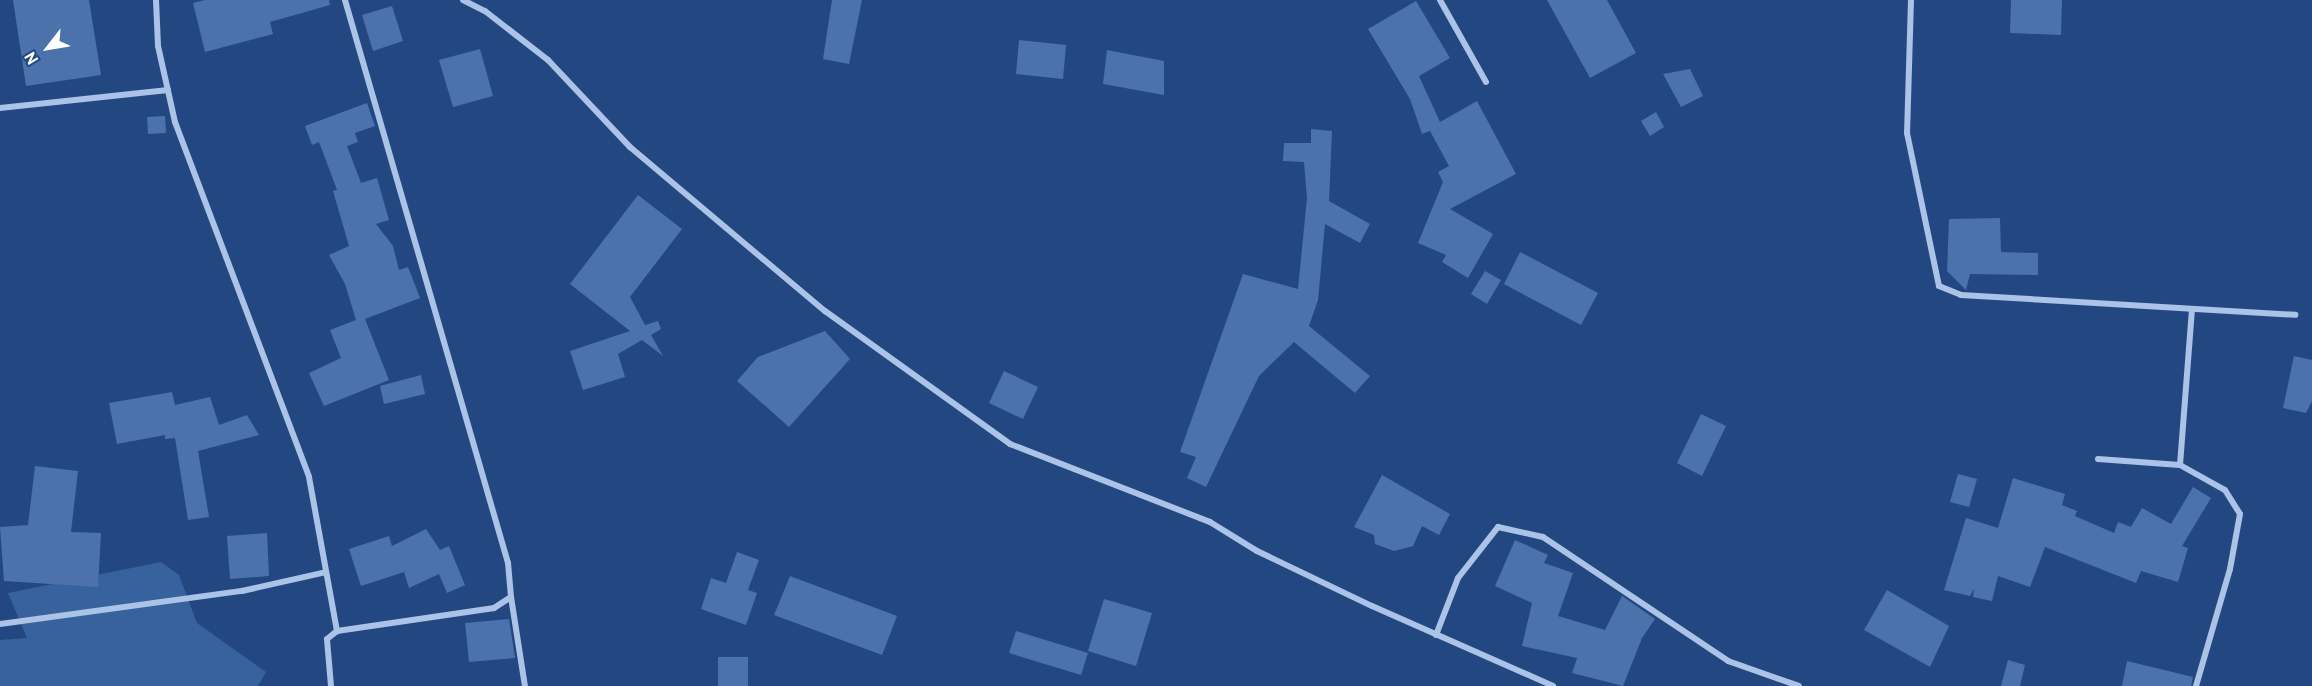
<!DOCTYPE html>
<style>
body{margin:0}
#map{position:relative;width:2312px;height:686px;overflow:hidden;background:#234881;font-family:Overpass,sans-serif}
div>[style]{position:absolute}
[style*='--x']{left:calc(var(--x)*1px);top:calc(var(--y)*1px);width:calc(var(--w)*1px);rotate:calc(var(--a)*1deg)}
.green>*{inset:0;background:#37629e}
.building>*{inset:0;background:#4b72aa}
.minor>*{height:6px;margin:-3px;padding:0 3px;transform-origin:3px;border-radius:3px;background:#aac3e7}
span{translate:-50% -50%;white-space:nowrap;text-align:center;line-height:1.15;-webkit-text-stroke:4.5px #234881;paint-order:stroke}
.north{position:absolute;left:18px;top:18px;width:60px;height:60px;-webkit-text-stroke:4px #234881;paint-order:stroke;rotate:239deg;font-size:16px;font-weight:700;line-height:24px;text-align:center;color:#fff}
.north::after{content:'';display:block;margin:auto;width:21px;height:27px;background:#fff;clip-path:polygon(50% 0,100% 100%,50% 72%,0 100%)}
</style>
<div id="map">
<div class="green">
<i style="clip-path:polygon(161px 562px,179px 575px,197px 623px,266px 672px,258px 686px,0 686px,0 640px,27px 638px,8px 593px)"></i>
</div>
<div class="building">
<i style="clip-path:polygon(13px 0,89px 0,101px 75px,26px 86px)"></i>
<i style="clip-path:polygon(205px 0,329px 0,330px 5px,270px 22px,273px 34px,205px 52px,193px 3px)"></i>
<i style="clip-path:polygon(832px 0,862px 0,849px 64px,823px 59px)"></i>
<i style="clip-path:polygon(1547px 0,1607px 0,1636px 53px,1590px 78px)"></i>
<i style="clip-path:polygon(2011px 0,2062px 0,2061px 35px,2010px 33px)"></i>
<i style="clip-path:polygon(1416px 1px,1450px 58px,1419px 76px,1440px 122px,1477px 101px,1516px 174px,1450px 209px,1493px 234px,1468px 278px,1442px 262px,1446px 255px,1418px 243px,1443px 182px,1438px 172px,1449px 166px,1430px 131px,1422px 134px,1410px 99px,1368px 29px)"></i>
<i style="clip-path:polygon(392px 6px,403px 41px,373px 51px,362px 15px)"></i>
<i style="clip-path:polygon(1019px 40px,1066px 45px,1063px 79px,1016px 74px)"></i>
<i style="clip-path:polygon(480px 49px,493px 96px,453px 107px,439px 60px)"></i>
<i style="clip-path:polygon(1107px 50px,1164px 61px,1164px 95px,1103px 84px)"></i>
<i style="clip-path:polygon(1690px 69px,1703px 96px,1681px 107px,1663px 74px)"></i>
<i style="clip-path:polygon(367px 103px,375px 126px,355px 133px,358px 142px,347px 146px,361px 183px,377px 178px,389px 220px,376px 224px,393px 246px,399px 270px,408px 267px,420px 298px,365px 319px,389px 380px,324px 406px,309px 373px,341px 358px,330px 330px,356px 320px,345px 284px,329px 255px,349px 246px,333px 191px,337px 190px,319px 142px,312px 145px,305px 126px)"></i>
<i style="clip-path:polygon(1656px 112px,1664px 127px,1650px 136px,1641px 121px)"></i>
<i style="clip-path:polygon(165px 116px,166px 133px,148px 134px,147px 117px)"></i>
<i style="clip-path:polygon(1311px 129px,1332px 131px,1329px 201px,1370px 224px,1360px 243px,1325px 224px,1318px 300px,1309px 326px,1370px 376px,1355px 393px,1294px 342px,1259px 376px,1206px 487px,1187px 478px,1196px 457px,1180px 452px,1243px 274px,1298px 289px,1307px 198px,1304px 162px,1283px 161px,1284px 143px,1311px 143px)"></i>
<i style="clip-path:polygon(638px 195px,682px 229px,630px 297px,645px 325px,658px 321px,661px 329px,651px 335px,663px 356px,642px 340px,618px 354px,625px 377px,583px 390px,570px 351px,630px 331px,570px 284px)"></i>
<i style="clip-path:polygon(2000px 218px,2001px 252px,2038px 253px,2038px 275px,1970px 274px,1966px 290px,1947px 271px,1949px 219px)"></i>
<i style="clip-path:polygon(1520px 252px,1598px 293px,1581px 325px,1504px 284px)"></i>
<i style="clip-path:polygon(1485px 271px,1501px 280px,1487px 304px,1471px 294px)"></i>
<i style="clip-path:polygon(825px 331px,850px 359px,789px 427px,737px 381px,758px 357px)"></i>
<i style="clip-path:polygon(2294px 356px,2312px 360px,2312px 401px,2306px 413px,2283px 408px)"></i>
<i style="clip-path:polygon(1004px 371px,1038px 387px,1023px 419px,989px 403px)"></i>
<i style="clip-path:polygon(421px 375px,425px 394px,384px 404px,380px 386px)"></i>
<i style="clip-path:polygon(172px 392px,175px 405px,210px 397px,219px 425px,247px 415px,259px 435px,198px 451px,209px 517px,188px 520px,175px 438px,165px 439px,165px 435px,117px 444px,109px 403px)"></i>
<i style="clip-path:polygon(1701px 414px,1726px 426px,1702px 476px,1677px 463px)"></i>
<i style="clip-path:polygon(35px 466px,78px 471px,71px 532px,101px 533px,98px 587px,4px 581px,0 527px,28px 525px)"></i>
<i style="clip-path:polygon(1958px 474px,1977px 479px,1969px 507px,1950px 502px)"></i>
<i style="clip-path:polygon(1382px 475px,1450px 514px,1439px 535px,1422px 526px,1413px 546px,1394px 551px,1375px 544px,1374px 535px,1354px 527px)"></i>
<i style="clip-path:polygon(2013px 478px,2065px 494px,2062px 505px,2077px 511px,2075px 516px,2114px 533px,2118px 522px,2131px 527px,2142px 508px,2171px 524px,2193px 487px,2211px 498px,2182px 546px,2188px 548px,2178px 582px,2141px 571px,2136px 583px,2045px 547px,2030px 587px,1998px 576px,1992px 601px,1973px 597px,1974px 589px,1970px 596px,1944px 590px,1966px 518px,1998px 528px)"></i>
<i style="clip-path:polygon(426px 529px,440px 550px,449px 546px,465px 585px,447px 593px,439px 574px,409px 588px,404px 572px,361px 586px,349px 549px,389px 536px,392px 546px)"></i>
<i style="clip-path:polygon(267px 533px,269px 576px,230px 579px,227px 536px)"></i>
<i style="clip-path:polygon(1515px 540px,1548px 555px,1544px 563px,1573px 573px,1558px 616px,1605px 630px,1622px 596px,1655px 619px,1642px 638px,1623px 686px,1572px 673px,1577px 658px,1522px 646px,1532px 603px,1495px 586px)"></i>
<i style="clip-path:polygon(737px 552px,759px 560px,748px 590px,757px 593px,746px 625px,701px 609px,711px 578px,726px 583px)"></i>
<i style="clip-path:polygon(790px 576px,897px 616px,882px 655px,774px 615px)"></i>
<i style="clip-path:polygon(1887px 590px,1949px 626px,1930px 667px,1864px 630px)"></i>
<i style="clip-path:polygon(1104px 599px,1152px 613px,1136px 666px,1088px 651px)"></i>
<i style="clip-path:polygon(509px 619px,515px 658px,469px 662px,465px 623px)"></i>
<i style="clip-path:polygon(1016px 631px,1088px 653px,1081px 675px,1009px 653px)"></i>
<i style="clip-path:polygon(718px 657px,748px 657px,748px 686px,718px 686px)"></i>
<i style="clip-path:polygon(2008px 660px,2025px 665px,2020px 686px,2001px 686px)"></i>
<i style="clip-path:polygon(2127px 661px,2193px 677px,2191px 686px,2122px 686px)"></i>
</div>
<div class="minor">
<i style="--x:156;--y:0;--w:46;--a:87.5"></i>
<i style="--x:158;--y:46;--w:78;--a:77.4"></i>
<i style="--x:175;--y:122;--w:379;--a:69.3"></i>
<i style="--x:309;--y:477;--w:157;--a:79.7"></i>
<i style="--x:463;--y:0;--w:25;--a:27"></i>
<i style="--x:485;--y:11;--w:80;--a:37.9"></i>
<i style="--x:548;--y:60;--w:120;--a:46.7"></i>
<i style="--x:630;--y:147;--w:255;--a:40.1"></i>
<i style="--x:825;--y:311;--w:228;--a:35.7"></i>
<i style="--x:1010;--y:444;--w:215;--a:21.3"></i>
<i style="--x:1210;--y:522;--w:55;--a:31.7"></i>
<i style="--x:1257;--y:551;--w:127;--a:25.6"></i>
<i style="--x:1372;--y:606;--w:198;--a:23.8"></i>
<i style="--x:1440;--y:0;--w:94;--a:60.7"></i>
<i style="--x:1911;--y:0;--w:133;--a:91.7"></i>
<i style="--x:1907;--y:133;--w:156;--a:78.2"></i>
<i style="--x:1939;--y:286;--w:24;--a:22"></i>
<i style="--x:1961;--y:295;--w:335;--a:3.4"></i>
<i style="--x:0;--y:108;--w:169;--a:-6.1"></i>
<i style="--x:2098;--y:459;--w:82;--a:4.2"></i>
<i style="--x:2180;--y:465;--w:51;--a:29.1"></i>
<i style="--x:2225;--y:490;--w:28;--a:58"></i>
<i style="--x:2240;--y:514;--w:56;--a:100.3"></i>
<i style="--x:2230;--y:569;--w:122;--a:106.2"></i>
<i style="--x:2180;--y:465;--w:156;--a:-85.6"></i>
<i style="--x:511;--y:597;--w:90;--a:81.1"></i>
<i style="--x:0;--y:624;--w:244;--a:-7.8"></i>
<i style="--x:242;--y:591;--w:86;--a:-12.7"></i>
<i style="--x:1436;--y:635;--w:61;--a:-68.9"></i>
<i style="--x:1458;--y:578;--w:65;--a:-51.9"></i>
<i style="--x:1498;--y:527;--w:46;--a:12.5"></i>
<i style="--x:1543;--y:537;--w:223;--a:33.8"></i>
<i style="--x:1728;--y:661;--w:75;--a:19.4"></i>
<i style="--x:331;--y:686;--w:47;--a:-94.9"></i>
<i style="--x:327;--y:639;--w:13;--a:-39"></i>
<i style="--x:337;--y:631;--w:159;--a:-8.3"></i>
<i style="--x:494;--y:608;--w:20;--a:-33"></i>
<i style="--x:511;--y:597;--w:34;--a:-95"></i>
<i style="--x:508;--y:563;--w:586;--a:-106.15"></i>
</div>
<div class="north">N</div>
</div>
